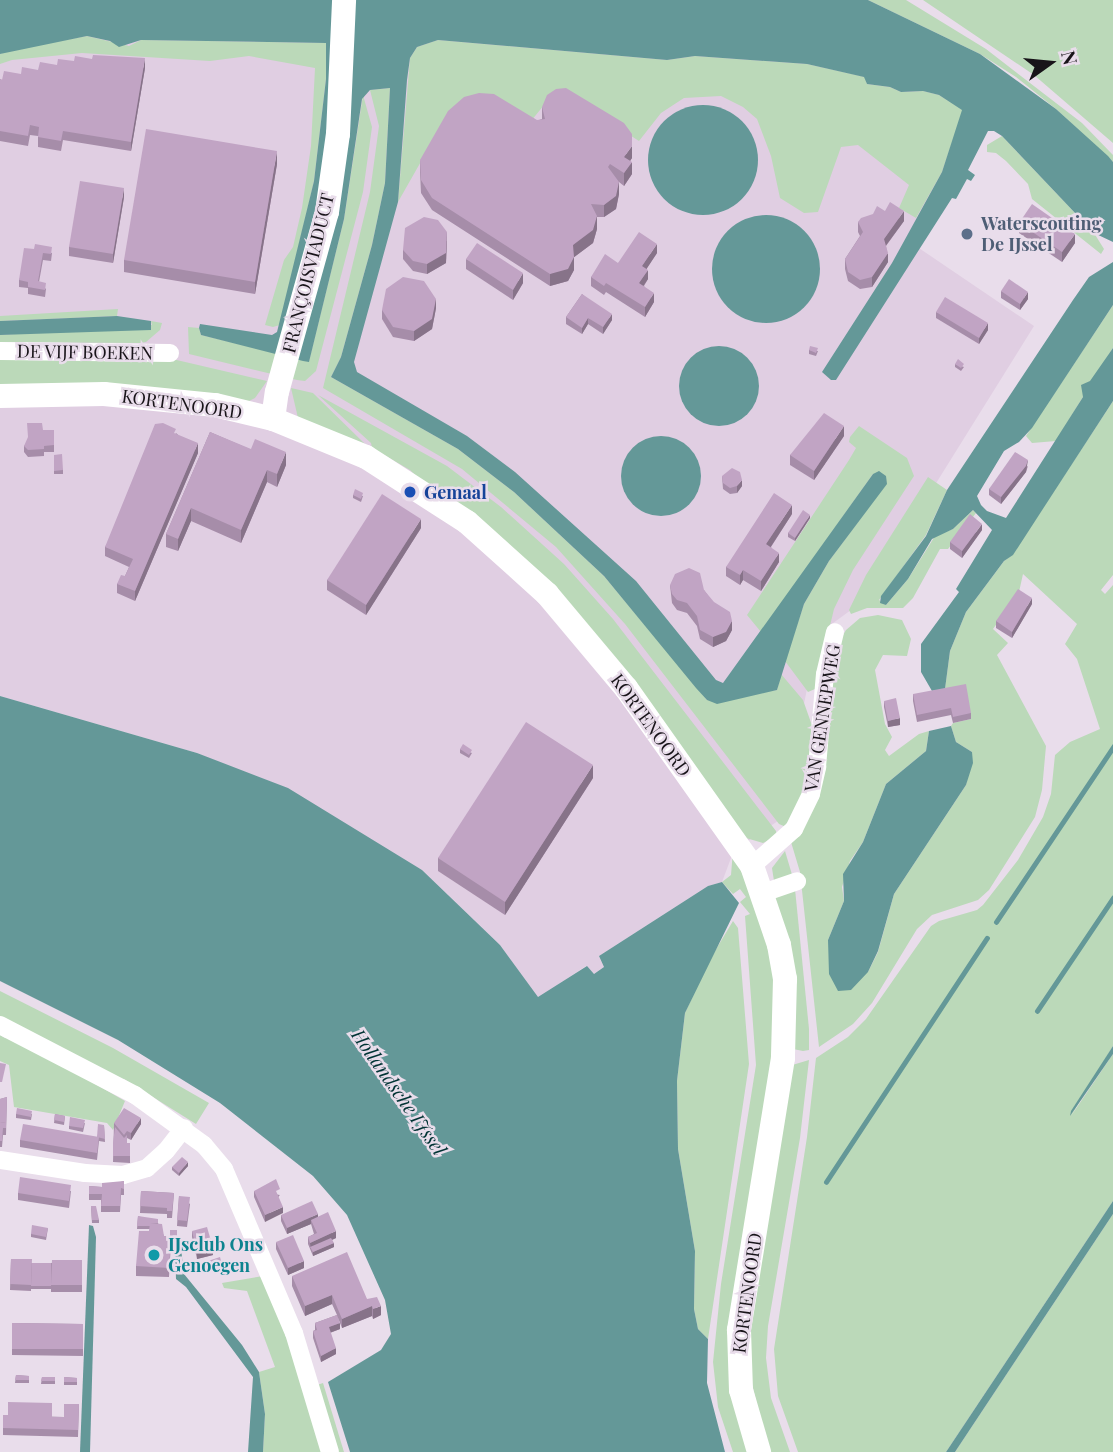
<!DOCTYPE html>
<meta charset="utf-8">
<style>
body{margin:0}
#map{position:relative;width:1113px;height:1452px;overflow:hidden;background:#e9ddeb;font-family:"Playfair Display",serif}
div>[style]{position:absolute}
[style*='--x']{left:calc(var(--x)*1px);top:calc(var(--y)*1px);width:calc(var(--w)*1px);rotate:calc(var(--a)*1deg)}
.built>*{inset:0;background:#e0cee2}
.green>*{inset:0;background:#bbd9b9}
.water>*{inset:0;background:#649898}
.round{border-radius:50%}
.stream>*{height:4.5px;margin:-2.25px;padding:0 2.25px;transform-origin:2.25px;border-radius:2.25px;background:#649898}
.street>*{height:18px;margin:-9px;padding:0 9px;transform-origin:9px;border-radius:9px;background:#fff}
.secondary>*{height:24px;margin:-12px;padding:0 12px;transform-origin:12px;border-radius:12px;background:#fff}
.wall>*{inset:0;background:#a68da9}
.shaded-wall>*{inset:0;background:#877389}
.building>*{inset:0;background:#c1a4c4}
.dots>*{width:19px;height:19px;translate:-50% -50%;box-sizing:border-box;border:4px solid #e9ddeb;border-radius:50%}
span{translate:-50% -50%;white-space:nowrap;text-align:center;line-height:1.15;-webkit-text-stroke:5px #e9ddeb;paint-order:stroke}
.service-label{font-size:18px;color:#4e5e75;font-weight:700}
.left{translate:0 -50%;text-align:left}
.street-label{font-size:18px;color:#181419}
.transit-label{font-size:18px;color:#164399;font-weight:700}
.culture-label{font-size:18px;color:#0d838f;font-weight:700}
.water-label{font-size:19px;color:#003334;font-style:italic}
.north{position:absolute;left:1015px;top:28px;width:70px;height:70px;-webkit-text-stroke:5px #e9ddeb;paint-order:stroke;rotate:75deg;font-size:19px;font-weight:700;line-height:28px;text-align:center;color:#181419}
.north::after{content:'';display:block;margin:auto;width:24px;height:32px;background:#181419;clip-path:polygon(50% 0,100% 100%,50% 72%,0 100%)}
</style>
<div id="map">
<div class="built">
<i style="clip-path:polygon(25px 29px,840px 45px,988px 100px,910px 242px,1034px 326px,862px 602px,818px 634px,781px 819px,734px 850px,722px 882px,708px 886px,599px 956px,604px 967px,594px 974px,586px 966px,538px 998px,500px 945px,422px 870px,197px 753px,0 696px,0 39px)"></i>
</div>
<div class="green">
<i style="clip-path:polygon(868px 0,906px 0,986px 49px,1082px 123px,1113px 155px,1113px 162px,1056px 109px,1016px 77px,980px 54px)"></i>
<i style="clip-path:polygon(923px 0,1113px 0,1113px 143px,1034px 75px)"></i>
<i style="clip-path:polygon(87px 36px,129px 46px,141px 40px,326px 43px,326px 79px,314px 181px,280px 325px,273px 327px,265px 325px,284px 260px,293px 247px,302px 208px,311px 146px,315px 68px,249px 56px,210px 61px,82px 53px,12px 60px,0 64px,0 54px,10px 50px)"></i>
<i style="clip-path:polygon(438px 40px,667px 60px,695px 56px,807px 64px,865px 77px,867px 84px,890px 87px,901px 92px,923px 91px,939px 95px,963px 110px,942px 172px,916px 218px,899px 208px,909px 185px,858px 145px,841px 147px,818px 212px,804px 213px,780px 198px,771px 156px,757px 119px,743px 107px,721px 96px,684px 98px,661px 113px,639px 141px,572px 98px,549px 99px,531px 121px,444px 121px,398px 202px,410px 58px,417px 47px)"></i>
<i style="clip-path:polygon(390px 88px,385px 183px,372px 245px,341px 357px,331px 377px,458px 449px,514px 492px,604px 576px,707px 700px,777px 690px,781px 674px,803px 700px,814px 731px,804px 793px,786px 827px,779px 824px,625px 624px,556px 547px,462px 469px,323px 388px,370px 192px,379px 126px,370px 90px)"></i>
<i style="clip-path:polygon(363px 95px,372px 127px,363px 192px,316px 371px,305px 381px,297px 380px,189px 354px,188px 327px,199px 328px,201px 335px,309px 361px,344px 219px)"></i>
<i style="clip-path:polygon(1002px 136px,1094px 233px,1104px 249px,1101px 254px,1032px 199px,1028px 184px,1006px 161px,996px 153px,987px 152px,987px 145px)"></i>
<i style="clip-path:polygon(1113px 305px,1113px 348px,1056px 441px,1032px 443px,1026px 436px)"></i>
<i style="clip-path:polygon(118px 309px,117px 316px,0 321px,0 316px)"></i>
<i style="clip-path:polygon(151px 321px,162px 323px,160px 330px,146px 342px,140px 343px,0 342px,0 335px,152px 325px)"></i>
<i style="clip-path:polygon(0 357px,168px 358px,267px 381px,255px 398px,247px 402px,0 390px)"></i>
<i style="clip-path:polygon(291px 388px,313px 393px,365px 444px,298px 418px)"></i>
<i style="clip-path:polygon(318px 395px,447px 466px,501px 507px,564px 564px,613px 619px,776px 831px,777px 836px,763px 843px,746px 838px,648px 707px,410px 470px,372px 448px,371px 443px)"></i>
<i style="clip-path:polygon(1113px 401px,1113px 575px,1101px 590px,1105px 594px,1113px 585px,1113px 1046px,1071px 1116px,1113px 1054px,1113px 1201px,946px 1452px,798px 1452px,778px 1396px,774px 1349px,807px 1137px,816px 1058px,848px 1037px,866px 1019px,931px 926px,939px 921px,977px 910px,983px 905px,1018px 860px,1043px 817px,1051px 794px,1055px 755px,1070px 742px,1100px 729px,1077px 659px,1065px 644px,1077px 624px,1023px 574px,1019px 592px,993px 629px,1008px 643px,997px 655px,1046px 746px,1042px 790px,1035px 817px,989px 890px,978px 900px,932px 915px,917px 929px,872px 1003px,853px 1024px,819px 1047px,800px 872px,791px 842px,826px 716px,839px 642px,846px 630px,860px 618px,878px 615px,902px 620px,911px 639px,907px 656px,883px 655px,875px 670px,885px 724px,892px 737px,885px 750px,889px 756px,919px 734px,929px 731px,926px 751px,886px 784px,863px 842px,850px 861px,842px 887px,844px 901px,828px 940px,868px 972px,878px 952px,894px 894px,966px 785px,972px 752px,956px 742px,951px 726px,953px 723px,971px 719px,945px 689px,950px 651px,966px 612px,1004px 561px,1012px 555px)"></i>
<i style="clip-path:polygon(859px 426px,907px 458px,914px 476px,853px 570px,834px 609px,815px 689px,808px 692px,785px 661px,804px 604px,829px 561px,886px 484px,873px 474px,761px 632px,747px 615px,849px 460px,856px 448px,849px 442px,850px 437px)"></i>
<i style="clip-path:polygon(928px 477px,947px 490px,926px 535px,879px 600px,886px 605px,908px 579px,935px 536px,953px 529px,973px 510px,976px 513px,948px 549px,940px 549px,913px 598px,903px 608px,867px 608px,851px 614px,849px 610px,866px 575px)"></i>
<i style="clip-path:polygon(733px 850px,771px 946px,778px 1021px,739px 1281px,751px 1452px,733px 1452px,718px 1407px,713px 1362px,721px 1284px,756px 1065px,745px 916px,750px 914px,740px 902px,746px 897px,740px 889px,733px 894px,722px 882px,731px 875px)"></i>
<i style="clip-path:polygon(785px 851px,793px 878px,774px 881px,772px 868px)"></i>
<i style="clip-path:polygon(795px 889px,809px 1029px,809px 1050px,803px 1051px,793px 1049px,774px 892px)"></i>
<i style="clip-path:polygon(733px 921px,738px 928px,749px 1064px,708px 1339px,698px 1329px,694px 1309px,695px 1251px,678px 1149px,677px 1081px,685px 1013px,709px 961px)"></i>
<i style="clip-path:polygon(0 991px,113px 1048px,209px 1103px,196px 1124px,124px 1079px,115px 1079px,0 1018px)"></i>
<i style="clip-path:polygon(0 1035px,5px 1038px,11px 1036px,125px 1101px,113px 1130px,107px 1123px,14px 1107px,9px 1065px,0 1061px)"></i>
<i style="clip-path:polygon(809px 1060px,800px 1138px,768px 1326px,766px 1358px,771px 1398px,790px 1452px,768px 1452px,746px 1358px,789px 1066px)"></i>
<i style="clip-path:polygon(1113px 1214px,1113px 1452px,955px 1452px)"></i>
<i style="clip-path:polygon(263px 1276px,287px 1333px,324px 1452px,263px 1452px,265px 1414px,259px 1372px,275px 1367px,247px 1291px,224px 1288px,222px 1283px)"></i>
<i style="clip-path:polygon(323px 1383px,344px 1452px,336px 1452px,317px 1385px)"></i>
</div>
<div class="water">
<i style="clip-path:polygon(0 0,868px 0,980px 54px,1056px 109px,1108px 156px,1113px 162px,1113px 242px,1094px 233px,1002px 136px,994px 131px,988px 131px,968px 170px,975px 175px,971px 181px,967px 179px,956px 199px,952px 198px,836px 380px,831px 380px,822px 372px,892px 263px,942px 172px,962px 110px,939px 95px,923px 91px,901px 92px,890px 87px,867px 84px,864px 77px,807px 64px,695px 56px,667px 60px,438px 40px,417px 47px,410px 58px,407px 80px,398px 202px,354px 362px,357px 372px,467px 436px,515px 472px,636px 581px,716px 680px,723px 683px,873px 474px,879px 471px,886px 476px,887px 484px,829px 561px,804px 604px,777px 690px,717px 704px,707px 700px,696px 688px,604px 576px,514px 492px,458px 449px,331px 377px,341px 357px,372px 245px,385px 183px,390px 88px,370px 90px,362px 99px,344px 219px,309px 362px,303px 361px,201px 335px,199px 328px,200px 324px,272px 335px,277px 332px,314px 181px,326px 79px,326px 43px,141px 40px,119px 47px,110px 41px,87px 36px,0 54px)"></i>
<i class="round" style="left:648px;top:105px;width:110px;height:110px"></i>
<i class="round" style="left:712px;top:215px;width:108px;height:108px"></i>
<i style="clip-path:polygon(1113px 262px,1113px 305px,1032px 428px,1019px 442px,1004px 451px,977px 496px,981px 505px,987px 511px,1006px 518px,1083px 397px,1081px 385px,1090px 381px,1113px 348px,1113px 401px,1013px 555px,1004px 561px,966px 612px,950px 651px,945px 689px,932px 691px,921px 672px,921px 644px,959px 592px,956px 589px,992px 530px,973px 510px,953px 529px,932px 539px,908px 579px,886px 605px,880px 603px,881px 596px,926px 536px,947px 490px,1073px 300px,1089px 277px)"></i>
<i style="clip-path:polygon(117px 316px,151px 321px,151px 330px,0 335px,0 321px)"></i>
<i class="round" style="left:679px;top:346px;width:80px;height:80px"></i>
<i class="round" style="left:621px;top:436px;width:80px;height:80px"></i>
<i style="clip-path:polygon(0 696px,197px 753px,288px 788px,422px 870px,500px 945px,538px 997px,587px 966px,594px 974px,604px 967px,599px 956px,708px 886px,722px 882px,739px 903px,685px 1013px,677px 1081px,678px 1149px,695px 1251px,694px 1309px,698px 1329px,708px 1339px,707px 1383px,725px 1452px,350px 1452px,328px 1382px,381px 1350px,391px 1334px,385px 1300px,347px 1215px,313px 1176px,220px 1103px,118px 1040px,0 981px)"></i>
<i style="clip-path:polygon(951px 726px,956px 742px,972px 752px,973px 763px,966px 785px,894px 894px,878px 951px,868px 972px,851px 990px,838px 991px,829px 974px,828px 940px,844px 901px,843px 874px,863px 842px,886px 784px,926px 751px,929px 731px)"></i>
<i style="clip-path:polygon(1113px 1046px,1113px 1054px,1070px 1116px,1071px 1111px)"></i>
<i style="clip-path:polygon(1113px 1201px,1113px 1214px,955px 1452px,946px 1452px)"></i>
<i style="clip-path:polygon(89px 1225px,93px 1226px,96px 1237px,90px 1452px,80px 1452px)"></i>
<i style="clip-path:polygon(175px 1248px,181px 1248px,184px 1274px,242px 1345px,259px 1372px,265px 1414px,263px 1452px,248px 1452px,253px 1377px,186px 1287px,176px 1279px)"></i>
</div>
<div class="stream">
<i style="--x:996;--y:922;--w:211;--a:-56.2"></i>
<i style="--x:1037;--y:1011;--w:136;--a:-56.1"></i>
<i style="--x:826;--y:1182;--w:292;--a:-56.6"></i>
</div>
<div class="street">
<i style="--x:0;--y:351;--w:170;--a:0.7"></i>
<i style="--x:752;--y:866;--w:56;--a:-41.4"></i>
<i style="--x:794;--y:829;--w:39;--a:-64"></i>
<i style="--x:811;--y:794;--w:28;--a:-77"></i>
<i style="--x:817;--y:767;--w:93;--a:-85.1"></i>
<i style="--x:825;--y:674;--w:43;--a:-76.6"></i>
<i style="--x:763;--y:893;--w:36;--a:-19"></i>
<i style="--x:0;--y:1025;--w:152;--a:27.4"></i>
<i style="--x:135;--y:1095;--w:85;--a:35.9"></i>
<i style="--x:204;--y:1145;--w:31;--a:50"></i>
<i style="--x:224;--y:1169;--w:178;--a:66.9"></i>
<i style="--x:294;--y:1333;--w:124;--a:73.2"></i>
<i style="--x:0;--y:1160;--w:86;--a:8.7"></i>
<i style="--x:85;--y:1173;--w:38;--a:3"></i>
<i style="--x:123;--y:1175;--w:25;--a:-16"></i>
<i style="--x:147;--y:1168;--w:25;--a:-42"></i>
<i style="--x:166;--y:1151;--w:29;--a:-52"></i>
</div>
<div class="secondary">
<i style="--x:0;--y:396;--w:104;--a:-1.1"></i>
<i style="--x:104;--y:394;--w:112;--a:5.7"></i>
<i style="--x:215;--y:405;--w:60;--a:13.6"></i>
<i style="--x:273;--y:419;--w:100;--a:22.2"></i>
<i style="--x:366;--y:457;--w:120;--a:32.8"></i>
<i style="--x:467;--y:522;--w:108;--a:42"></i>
<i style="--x:547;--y:594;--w:123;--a:50"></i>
<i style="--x:626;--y:688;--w:218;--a:54.7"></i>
<i style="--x:752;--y:866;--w:83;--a:71.1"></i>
<i style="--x:779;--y:945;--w:35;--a:80"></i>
<i style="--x:785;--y:979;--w:79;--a:91.5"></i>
<i style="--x:783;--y:1058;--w:276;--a:99.2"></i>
<i style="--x:739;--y:1330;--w:60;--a:88.1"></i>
<i style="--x:741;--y:1390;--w:65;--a:73.8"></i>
<i style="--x:273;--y:419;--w:27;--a:-82"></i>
<i style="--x:277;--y:392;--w:187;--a:-74.5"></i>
<i style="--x:327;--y:212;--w:79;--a:-82"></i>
<i style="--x:338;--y:134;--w:134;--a:-87.4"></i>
</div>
<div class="wall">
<i style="clip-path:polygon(74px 61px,145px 68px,131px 151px,63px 140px,61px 151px,38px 147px,38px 136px,30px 135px,28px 146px,0 141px,0 79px,2px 80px)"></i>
<i style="clip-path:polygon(542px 107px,632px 158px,630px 161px,632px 174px,624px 186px,619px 182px,619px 194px,616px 209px,604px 217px,597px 217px,597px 229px,593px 243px,574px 257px,574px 270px,568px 281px,550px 286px,432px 210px,421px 193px,420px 172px,420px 160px,542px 119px)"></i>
<i style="clip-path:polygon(277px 164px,255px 294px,124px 272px,124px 260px)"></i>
<i style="clip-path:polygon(124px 197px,113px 263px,69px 256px,69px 247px)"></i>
<i style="clip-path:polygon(885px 211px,904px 221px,886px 246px,888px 262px,872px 287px,860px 289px,848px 281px,845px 269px,845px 259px,860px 236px,858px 232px,858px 222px)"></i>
<i style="clip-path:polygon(1019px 223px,1075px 243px,1062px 262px,1019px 233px)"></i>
<i style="clip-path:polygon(447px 241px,446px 263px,427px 274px,413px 271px,403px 259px,403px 250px)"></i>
<i style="clip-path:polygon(34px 249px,52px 253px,51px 261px,43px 260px,39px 282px,46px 289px,45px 297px,28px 294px,28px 288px,19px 287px,19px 280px)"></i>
<i style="clip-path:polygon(657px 253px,646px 269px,648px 279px,644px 286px,654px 302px,645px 317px,606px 292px,604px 295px,591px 286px,591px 277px,618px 263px)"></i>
<i style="clip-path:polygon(466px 259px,523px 283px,513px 300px,466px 269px)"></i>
<i style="clip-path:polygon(1001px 291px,1028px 299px,1020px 310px,1001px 298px)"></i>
<i style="clip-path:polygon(582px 294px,612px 320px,603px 334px,588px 324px,582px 334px,566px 324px,566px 317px)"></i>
<i style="clip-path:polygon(436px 308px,432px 329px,414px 341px,393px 337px,382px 319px,382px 310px)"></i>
<i style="clip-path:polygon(936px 312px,988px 330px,979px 344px,936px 318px)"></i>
<i style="clip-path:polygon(809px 350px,818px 351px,816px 356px,809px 354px)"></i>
<i style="clip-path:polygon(955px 364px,964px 367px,961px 371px,955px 367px)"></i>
<i style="clip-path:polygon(43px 430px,54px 430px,54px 452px,44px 452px,44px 456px,28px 457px,24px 452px,24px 446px)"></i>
<i style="clip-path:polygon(210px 432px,286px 465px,277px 487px,267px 482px,241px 543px,191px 521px,178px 551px,166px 547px,166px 534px)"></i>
<i style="clip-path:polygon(176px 433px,198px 453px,135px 601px,117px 593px,117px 584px,125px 576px,129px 567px,105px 556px,105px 547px)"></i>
<i style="clip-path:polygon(844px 436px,814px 480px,790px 465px,790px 455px)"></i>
<i style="clip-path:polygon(54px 455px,63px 470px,63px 474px,54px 474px)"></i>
<i style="clip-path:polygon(1028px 466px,1026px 472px,1001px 504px,989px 495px,989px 489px)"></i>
<i style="clip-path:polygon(722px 476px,742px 486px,737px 493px,730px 494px,723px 489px)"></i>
<i style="clip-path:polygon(353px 495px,363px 496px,361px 502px,353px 498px)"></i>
<i style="clip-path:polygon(792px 514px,771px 547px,779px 562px,761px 591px,743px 580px,740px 585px,726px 576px,726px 567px)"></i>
<i style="clip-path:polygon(810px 518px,795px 541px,788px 537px,788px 533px)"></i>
<i style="clip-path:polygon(421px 528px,366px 615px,327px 590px,327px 580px)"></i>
<i style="clip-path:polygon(982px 530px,962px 558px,950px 549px,950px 542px)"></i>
<i style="clip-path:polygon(670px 585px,704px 590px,732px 630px,726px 641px,713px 647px,700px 639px,697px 626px,687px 613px,677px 610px,672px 603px)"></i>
<i style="clip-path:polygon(1032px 604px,1012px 638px,996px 628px,996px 621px)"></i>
<i style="clip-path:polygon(913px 694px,971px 713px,971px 719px,953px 723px,951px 715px,917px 722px,913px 701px)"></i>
<i style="clip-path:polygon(884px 701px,900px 725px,888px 727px,884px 707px)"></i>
<i style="clip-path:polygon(460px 749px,472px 753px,469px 758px,460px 753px)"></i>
<i style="clip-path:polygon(593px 778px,505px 915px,438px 871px,438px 858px)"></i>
<i style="clip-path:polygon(7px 1097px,6px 1135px,3px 1135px,2px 1147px,0 1147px,0 1099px)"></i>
<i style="clip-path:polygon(16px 1114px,32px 1114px,31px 1120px,16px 1118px)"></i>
<i style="clip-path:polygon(55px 1114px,65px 1116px,64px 1125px,54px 1123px)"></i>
<i style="clip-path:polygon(85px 1123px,83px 1132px,69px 1129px,69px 1126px)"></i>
<i style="clip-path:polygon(114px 1123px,141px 1124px,131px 1140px,127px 1138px,127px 1143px,130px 1143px,130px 1163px,113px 1162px)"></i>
<i style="clip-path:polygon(104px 1125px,105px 1142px,99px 1141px,97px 1160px,20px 1147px,20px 1140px,97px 1137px)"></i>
<i style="clip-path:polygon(188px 1166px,179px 1176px,172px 1170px,172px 1167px)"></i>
<i style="clip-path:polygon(124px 1181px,124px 1195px,121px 1195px,120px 1212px,101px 1212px,101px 1200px,89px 1200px,89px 1186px,102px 1187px)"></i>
<i style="clip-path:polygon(71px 1191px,69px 1208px,18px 1200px,18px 1193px)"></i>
<i style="clip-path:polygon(141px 1191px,174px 1193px,172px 1218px,167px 1218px,167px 1214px,140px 1213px)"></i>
<i style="clip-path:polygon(254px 1191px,280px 1195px,279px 1196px,265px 1222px,254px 1197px)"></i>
<i style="clip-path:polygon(179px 1196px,190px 1204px,187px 1227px,177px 1226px)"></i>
<i style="clip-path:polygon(91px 1206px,99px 1220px,99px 1223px,92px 1223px)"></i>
<i style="clip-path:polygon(281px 1215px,318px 1217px,336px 1238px,332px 1240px,334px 1247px,313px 1256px,308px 1244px,308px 1237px,314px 1234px,311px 1224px,287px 1234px,281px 1221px)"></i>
<i style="clip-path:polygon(138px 1216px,158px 1223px,164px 1236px,170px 1237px,177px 1230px,177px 1243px,171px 1243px,169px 1277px,136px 1276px,136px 1266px,150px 1229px,137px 1229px)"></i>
<i style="clip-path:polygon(48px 1228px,46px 1240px,31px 1237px,31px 1234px)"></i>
<i style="clip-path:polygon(192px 1231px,213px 1255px,197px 1259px,192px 1237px)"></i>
<i style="clip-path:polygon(276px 1242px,304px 1268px,288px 1275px,276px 1249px)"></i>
<i style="clip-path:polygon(11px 1259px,32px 1263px,51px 1263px,82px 1260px,82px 1292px,51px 1292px,51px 1289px,31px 1289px,31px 1286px,31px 1291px,10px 1290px)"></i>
<i style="clip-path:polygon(292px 1276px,367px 1299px,381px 1315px,373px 1319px,372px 1316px,342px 1328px,338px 1318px,340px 1329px,330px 1333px,336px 1354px,321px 1362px,313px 1338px,313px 1331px,315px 1330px,315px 1323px,337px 1315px,332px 1304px,305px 1316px,292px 1286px)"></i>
<i style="clip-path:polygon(12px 1323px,83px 1324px,83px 1356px,12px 1355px)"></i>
<i style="clip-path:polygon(16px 1375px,29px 1376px,29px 1383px,15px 1383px)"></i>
<i style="clip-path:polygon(42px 1377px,55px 1377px,55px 1384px,41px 1384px)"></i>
<i style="clip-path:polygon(64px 1377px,77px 1378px,77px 1385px,64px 1385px)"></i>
<i style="clip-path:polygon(79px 1404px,78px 1437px,3px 1435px,3px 1415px,64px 1417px)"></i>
</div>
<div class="shaded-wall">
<i style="clip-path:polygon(145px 58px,145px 68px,131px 151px,131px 142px)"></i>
<i style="clip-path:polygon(632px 146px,632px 158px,624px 170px,624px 157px)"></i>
<i style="clip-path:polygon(277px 151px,277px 164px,255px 294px,255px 282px)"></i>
<i style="clip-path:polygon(632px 162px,632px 174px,624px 186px,624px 173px)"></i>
<i style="clip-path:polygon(619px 182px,619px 194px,616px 209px,604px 217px,604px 205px)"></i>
<i style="clip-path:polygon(124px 188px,124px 197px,113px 263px,113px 254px)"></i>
<i style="clip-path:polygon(904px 211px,904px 221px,884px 248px,884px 239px)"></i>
<i style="clip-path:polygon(597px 216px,597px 229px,593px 243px,573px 258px,573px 245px)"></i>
<i style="clip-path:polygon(447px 232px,446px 263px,427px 274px,427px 264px)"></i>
<i style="clip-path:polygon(1075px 234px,1075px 243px,1062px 262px,1062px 252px)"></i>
<i style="clip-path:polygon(657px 244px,657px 253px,642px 276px,642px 266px)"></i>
<i style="clip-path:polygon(888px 253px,888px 262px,872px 287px,872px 277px)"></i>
<i style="clip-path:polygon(574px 257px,574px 270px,568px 281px,550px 286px,550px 274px)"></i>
<i style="clip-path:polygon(648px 270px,648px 279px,639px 292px,639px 283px)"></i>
<i style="clip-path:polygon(523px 273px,523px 283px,513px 300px,513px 290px)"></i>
<i style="clip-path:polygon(1028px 292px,1028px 299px,1020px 310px,1020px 304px)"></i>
<i style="clip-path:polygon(654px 293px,654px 302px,645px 317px,645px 307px)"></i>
<i style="clip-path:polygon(436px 299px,436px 308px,432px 329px,414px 341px,414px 331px)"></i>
<i style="clip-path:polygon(612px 314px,612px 320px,603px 334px,603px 327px)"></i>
<i style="clip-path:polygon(588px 318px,588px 324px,582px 334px,582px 328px)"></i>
<i style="clip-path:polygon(988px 323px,988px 330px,979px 344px,979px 338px)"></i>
<i style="clip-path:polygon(844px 426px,844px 436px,814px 480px,814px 471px)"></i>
<i style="clip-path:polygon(198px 443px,198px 453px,135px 601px,135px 591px)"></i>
<i style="clip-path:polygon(286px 452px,286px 465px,277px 487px,277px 474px)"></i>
<i style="clip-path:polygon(1028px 460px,1026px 472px,1001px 504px,1001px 497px)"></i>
<i style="clip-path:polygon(267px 470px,267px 482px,241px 543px,241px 530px)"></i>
<i style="clip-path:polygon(742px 480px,742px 486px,737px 493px,737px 486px)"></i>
<i style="clip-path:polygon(792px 505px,792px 514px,766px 554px,766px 544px)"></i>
<i style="clip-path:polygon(191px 508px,191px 521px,178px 551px,178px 539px)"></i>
<i style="clip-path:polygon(810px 515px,810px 518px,795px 541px,795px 538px)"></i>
<i style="clip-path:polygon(421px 519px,421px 528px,366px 615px,366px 605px)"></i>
<i style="clip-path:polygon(982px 524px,982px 530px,962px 558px,962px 551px)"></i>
<i style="clip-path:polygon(779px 553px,779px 562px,761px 591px,761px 581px)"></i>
<i style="clip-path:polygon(743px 570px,743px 580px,740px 585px,740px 575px)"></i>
<i style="clip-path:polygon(1032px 598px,1032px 604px,1012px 638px,1012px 632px)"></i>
<i style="clip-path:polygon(732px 621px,732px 630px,726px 641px,713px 647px,713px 637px)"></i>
<i style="clip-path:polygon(900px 718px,900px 725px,888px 727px,888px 721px)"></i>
<i style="clip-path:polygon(593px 765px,593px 778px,505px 915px,505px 902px)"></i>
<i style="clip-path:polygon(141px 1118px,141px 1124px,131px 1140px,131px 1133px)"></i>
<i style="clip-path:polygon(188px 1162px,188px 1166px,179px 1176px,179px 1173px)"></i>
<i style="clip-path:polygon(283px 1207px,283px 1213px,265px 1222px,265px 1215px)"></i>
<i style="clip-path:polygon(318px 1214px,318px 1221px,311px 1220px,311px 1224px,287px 1234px,287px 1228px)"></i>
<i style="clip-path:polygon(336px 1231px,336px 1238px,311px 1249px,310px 1243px)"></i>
<i style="clip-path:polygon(334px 1243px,334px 1247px,313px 1256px,313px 1252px)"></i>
<i style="clip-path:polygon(213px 1248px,213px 1255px,197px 1259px,197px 1252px)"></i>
<i style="clip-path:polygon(304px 1261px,304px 1268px,288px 1275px,288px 1268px)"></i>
<i style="clip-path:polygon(222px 1265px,222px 1268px,210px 1272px,210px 1268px)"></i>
<i style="clip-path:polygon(332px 1295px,332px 1304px,305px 1316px,305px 1306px)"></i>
<i style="clip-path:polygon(372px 1306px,372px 1316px,342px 1328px,342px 1319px)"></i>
<i style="clip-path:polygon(381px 1306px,381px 1315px,373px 1319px,373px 1309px)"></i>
<i style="clip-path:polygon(340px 1323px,340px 1329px,329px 1333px,329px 1327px)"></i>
<i style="clip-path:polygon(336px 1348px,336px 1354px,321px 1362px,321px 1356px)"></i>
</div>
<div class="building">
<i style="clip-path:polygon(93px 55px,145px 58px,131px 142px,63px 131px,61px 141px,38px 137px,39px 127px,30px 125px,28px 136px,0 131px,0 79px,2px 80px,4px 71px,21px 74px,22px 67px,38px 70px,40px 62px,57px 65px,58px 59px,74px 61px,75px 56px,92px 59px)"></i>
<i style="clip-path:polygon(566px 88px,624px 123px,632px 134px,632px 146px,624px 157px,632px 162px,624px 173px,610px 164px,608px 167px,619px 182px,616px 196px,604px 205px,591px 204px,597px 216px,593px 230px,573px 245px,574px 257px,568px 269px,550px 274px,432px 198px,421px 180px,420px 160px,448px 111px,464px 97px,479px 93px,494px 94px,537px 120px,545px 119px,542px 107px,547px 95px,556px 89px)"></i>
<i style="clip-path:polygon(146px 129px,277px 151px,255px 282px,124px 260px)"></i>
<i style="clip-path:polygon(80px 181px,124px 188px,113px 254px,69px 247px)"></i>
<i style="clip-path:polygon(890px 202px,904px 211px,884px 239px,888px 253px,872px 277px,860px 280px,848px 272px,845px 259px,863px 232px,858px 222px,861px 218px,873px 214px,877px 206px,885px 211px)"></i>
<i style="clip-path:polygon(1032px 204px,1075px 234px,1062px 252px,1019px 223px)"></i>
<i style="clip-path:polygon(424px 217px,438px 220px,447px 232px,446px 253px,427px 264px,413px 261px,403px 250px,405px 228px)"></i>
<i style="clip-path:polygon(639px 232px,657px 244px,642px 266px,648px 270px,639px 283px,654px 293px,645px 307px,606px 283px,604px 286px,591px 277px,605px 254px,618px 263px)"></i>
<i style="clip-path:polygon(477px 243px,523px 273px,513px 290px,466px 259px)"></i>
<i style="clip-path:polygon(35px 244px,52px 247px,51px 254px,43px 253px,38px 281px,46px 283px,45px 290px,28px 287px,28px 282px,19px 280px,24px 248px,34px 249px)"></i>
<i style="clip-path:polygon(403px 277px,424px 281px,436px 299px,432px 319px,414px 331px,393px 327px,382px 310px,386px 289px)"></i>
<i style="clip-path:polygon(1009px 279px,1028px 292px,1020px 304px,1001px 291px)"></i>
<i style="clip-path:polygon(582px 294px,612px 314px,603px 327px,588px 318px,582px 328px,566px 317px)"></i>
<i style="clip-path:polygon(945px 297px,988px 323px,979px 338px,936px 312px)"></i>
<i style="clip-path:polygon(810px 346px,818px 348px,816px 353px,809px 350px)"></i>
<i style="clip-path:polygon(958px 359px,964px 364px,961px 368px,955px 364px)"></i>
<i style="clip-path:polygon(824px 413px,844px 426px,814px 471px,790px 455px)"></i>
<i style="clip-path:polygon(27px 423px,42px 423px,43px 430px,54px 430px,54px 445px,44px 446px,44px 449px,28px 450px,24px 446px,28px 437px)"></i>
<i style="clip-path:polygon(163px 423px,176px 429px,174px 433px,198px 443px,135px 591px,117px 584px,121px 575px,125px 576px,133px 559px,105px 547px,155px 424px)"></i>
<i style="clip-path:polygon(210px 432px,251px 449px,255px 439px,286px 452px,277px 474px,267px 470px,241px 530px,191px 508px,178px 539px,166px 534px)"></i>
<i style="clip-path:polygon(1015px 452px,1028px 460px,1026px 466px,1001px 497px,989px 489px)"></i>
<i style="clip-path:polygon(62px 454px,63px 470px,54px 471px,54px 455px)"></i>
<i style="clip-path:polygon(732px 468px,740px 472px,742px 480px,737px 486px,730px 488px,723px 483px,722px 476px)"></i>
<i style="clip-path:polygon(355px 489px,363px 493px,361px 499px,353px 495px)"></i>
<i style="clip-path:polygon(774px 493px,792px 505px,766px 544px,779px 553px,761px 581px,743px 570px,740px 575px,726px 567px)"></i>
<i style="clip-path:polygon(382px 494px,421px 519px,366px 605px,327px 580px)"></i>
<i style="clip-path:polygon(803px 510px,810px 515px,795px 538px,788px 533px)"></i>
<i style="clip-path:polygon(970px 514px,982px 524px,962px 551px,950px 542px)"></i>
<i style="clip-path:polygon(689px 568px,700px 573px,704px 590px,714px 602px,730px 612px,732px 621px,726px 632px,713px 637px,700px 630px,697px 616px,687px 603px,677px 600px,672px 594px,670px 585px,675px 574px)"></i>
<i style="clip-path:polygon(1018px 589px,1032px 598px,1012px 632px,996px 621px)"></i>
<i style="clip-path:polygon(966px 684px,971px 713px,953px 717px,951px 708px,917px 715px,913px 694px)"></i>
<i style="clip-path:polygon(896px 698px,900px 718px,888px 721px,884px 701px)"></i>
<i style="clip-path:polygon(526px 722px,593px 765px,505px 902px,438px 858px)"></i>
<i style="clip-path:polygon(463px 744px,472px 750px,469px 755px,460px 749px)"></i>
<i style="clip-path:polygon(0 1063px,6px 1064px,2px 1082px,0 1082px)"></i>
<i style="clip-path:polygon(7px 1097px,6px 1126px,6px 1123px,0 1122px,0 1099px)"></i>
<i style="clip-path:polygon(17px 1108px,32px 1111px,31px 1117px,16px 1114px)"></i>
<i style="clip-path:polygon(124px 1108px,141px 1118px,131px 1133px,127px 1131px,124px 1135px,114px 1123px)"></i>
<i style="clip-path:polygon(55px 1114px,65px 1116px,64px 1122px,54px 1120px)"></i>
<i style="clip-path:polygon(70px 1117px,85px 1120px,83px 1128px,69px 1126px)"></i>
<i style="clip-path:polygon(0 1122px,6px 1123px,6px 1128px,3px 1128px,2px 1141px,0 1141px)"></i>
<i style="clip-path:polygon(23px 1124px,99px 1137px,97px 1153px,20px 1140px)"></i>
<i style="clip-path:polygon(98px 1124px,104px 1125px,105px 1139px,97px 1137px)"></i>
<i style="clip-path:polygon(115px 1127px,124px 1138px,127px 1135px,127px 1143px,113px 1143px)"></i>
<i style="clip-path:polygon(113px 1143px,130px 1143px,130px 1156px,113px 1156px)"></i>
<i style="clip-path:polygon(182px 1157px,188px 1162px,179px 1173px,172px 1167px)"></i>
<i style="clip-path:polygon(20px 1177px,71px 1185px,69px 1201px,18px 1193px)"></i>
<i style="clip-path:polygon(276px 1179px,280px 1189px,276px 1191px,283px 1207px,265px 1215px,254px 1191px)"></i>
<i style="clip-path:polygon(124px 1181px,124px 1189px,121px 1188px,120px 1206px,101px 1206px,102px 1194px,89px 1194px,89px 1186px,102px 1187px,102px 1183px)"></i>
<i style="clip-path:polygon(141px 1191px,174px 1193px,172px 1211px,167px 1211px,167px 1208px,140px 1206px)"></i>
<i style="clip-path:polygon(179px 1196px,190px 1197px,187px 1221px,177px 1220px)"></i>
<i style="clip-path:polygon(312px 1201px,318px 1214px,287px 1228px,281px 1215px)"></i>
<i style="clip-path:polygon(91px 1206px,96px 1206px,99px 1220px,92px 1220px)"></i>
<i style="clip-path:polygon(328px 1212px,336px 1231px,310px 1243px,308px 1237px,317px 1233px,311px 1220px)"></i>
<i style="clip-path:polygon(138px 1216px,158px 1219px,158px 1223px,150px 1223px,150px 1226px,137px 1226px)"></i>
<i style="clip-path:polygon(150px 1223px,162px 1224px,164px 1236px,171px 1237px,169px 1268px,136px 1266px,139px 1231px,149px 1231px)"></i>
<i style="clip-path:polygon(32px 1225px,48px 1228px,46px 1237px,31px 1234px)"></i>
<i style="clip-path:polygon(207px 1227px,213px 1248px,197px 1252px,192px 1231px)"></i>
<i style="clip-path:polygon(170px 1230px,177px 1230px,177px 1240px,171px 1240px,171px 1237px,170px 1237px)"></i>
<i style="clip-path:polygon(293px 1235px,304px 1261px,288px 1268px,276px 1242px)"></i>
<i style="clip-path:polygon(331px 1238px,334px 1243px,313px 1252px,310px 1247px)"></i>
<i style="clip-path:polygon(347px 1252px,367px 1299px,377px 1297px,381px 1306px,373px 1309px,372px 1306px,342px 1319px,332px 1295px,305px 1306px,292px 1276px)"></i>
<i style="clip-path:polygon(220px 1257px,222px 1265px,210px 1268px,208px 1261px)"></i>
<i style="clip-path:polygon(11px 1259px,32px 1259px,31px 1285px,10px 1284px)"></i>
<i style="clip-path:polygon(52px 1260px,82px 1260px,82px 1285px,51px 1285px)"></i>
<i style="clip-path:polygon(32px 1263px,51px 1263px,51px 1286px,31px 1286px)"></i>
<i style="clip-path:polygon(337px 1315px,340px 1323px,329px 1327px,336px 1348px,321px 1356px,313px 1331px,317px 1330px,315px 1323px)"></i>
<i style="clip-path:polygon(12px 1323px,83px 1324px,83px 1349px,12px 1349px)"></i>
<i style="clip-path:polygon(16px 1375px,29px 1376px,29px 1380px,15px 1380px)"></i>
<i style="clip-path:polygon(42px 1377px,55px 1377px,55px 1381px,41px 1381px)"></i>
<i style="clip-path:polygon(64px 1377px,77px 1378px,77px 1382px,64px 1382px)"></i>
<i style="clip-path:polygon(8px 1402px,52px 1403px,52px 1417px,64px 1417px,64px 1404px,79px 1404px,78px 1430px,3px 1428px,3px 1415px,8px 1415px)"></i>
</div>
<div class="dots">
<i style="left:967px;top:234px;background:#5c6f8a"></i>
<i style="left:410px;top:492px;background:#1a4fb4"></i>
<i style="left:154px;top:1255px;background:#0f9aa8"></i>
</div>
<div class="service-label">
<span class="left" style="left:981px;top:234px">Waterscouting<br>De IJssel</span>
</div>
<div class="street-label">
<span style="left:308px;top:273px;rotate:-76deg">FRANÇOISVIADUCT</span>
<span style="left:85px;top:352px;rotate:1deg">DE VIJF BOEKEN</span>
<span style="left:182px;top:404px;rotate:8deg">KORTENOORD</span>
<span style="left:822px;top:718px;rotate:-81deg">VAN GENNEPWEG</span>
<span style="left:651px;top:725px;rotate:54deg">KORTENOORD</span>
<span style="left:747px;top:1293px;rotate:-82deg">KORTENOORD</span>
</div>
<div class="transit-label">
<span class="left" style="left:424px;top:492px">Gemaal</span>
</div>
<div class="culture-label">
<span class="left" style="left:168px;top:1255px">IJsclub Ons<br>Genoegen</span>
</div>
<div class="water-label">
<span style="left:399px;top:1092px;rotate:55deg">Hollandsche IJssel</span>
</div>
<div class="north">N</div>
</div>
